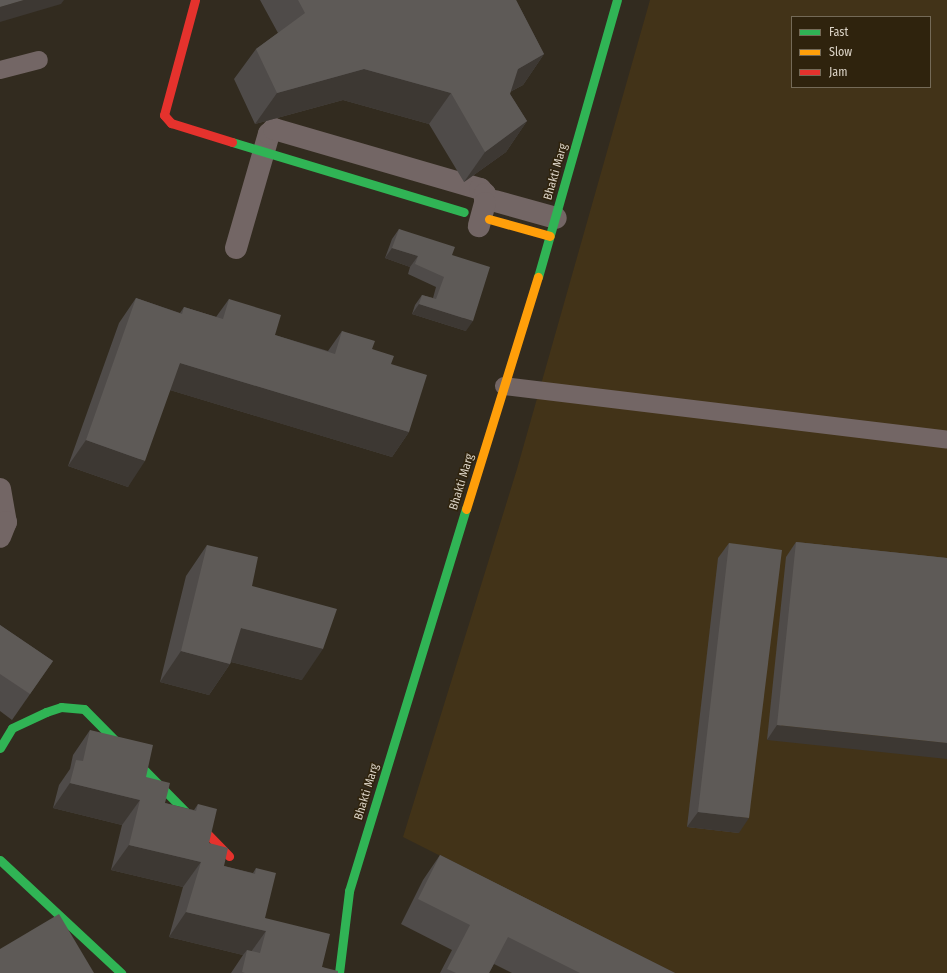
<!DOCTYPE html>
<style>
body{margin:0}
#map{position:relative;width:947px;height:973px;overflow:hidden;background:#322b1f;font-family:"Fira Sans Condensed",sans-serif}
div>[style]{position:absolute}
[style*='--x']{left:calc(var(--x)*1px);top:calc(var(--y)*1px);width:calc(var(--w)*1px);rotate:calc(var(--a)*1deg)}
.built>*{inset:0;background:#423318}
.lane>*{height:18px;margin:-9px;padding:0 9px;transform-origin:9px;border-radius:9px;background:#736665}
.street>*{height:22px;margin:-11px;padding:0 11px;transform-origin:11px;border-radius:11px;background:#736665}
.fast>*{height:9px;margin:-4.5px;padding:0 4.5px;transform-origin:4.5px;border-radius:4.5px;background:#30b455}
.slow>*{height:9px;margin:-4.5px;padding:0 4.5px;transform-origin:4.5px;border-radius:4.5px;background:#ff9f0a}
.jam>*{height:9px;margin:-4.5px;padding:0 4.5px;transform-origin:4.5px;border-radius:4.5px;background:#e5322d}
.wall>*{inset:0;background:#4f4b49}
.shaded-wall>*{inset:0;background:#3d3833}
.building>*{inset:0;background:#5e5a57}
span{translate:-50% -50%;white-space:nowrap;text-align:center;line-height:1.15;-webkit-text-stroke:3px #2f230d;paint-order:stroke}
.street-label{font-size:12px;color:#dcd4c7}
.legend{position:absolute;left:791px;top:16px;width:140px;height:72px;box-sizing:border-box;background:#2f230d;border:1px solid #746a57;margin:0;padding:5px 7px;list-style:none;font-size:12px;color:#dcd4c7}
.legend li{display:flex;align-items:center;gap:8px;height:20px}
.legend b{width:20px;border:1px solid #746a57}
</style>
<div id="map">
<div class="built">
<i style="clip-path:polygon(evenodd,650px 0,947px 0,947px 973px,673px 973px,403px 837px,517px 469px,650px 0,792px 17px,930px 17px,930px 87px,792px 87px,792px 17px)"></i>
</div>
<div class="lane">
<i style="--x:0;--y:70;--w:40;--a:-14.4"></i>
<i style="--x:504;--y:386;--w:446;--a:6.9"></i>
</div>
<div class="street">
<i style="--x:495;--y:201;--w:63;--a:15.6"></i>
<i style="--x:236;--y:248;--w:119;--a:-73.9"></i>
<i style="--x:269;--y:134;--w:7;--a:-45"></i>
<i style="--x:274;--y:129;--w:215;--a:16.2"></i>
<i style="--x:480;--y:189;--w:7;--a:45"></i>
<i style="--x:485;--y:194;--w:9;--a:90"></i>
<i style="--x:485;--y:203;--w:24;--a:105"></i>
<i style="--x:0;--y:489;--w:34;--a:80"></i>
<i style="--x:6;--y:522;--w:16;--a:112"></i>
</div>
<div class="fast">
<i style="--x:232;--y:142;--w:242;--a:16.8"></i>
<i style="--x:538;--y:277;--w:288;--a:-74.1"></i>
<i style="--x:0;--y:748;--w:23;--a:-59"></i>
<i style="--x:12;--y:728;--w:38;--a:-25"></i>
<i style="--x:46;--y:712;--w:16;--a:-18"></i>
<i style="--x:61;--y:707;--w:23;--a:5"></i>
<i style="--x:84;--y:709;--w:151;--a:45.3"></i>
<i style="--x:0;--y:860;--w:166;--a:43"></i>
<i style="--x:339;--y:973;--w:83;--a:-83"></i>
<i style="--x:349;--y:891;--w:400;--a:-73"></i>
</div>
<div class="slow">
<i style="--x:489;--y:219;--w:63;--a:15.6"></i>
<i style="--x:466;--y:509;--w:243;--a:-72.8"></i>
</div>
<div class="jam">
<i style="--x:195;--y:0;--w:119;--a:105.1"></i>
<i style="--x:164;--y:115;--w:11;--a:49"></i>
<i style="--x:171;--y:123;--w:64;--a:17.3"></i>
<i style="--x:190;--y:816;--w:56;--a:45.7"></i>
</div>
<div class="wall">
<i style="clip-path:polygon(260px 0,516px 0,544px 54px,523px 85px,510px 92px,510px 94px,527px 121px,506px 152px,464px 182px,429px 124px,343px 100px,255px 124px,234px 79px,256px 49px,278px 33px)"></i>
<i style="clip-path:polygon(399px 229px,452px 255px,466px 331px,412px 314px,415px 305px,422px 295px,433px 298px,436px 287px,408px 274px,410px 267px,385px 258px,392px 239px)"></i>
<i style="clip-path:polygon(136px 298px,180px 313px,184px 307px,216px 317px,229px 299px,275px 335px,328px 351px,342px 331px,372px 349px,391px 364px,409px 432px,392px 457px,170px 390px,128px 487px,68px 466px,119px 323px)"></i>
<i style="clip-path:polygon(796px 542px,947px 558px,767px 740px,786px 557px)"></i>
<i style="clip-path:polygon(729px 543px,739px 833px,687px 827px,718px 558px)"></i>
<i style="clip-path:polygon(207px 545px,252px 586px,302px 680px,231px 662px,230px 664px,209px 695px,160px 682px,186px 576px)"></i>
<i style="clip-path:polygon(0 625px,53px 661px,12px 720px,0 711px)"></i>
<i style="clip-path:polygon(90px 730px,146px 777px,165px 803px,194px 810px,198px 804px,209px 843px,224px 866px,253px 873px,256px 868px,265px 918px,322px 967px,338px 973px,231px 973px,243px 955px,169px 937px,183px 887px,111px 870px,122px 825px,53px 808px,59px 785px,70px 769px,73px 755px)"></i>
<i style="clip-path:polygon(440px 855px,675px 973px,512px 973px,494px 964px,489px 973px,440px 973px,452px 950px,401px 924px,423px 880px)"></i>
</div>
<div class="shaded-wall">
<i style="clip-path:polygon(24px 0,64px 0,61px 4px,0 22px,0 7px)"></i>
<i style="clip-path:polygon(544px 54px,523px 85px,496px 99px,518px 69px)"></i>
<i style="clip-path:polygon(364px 69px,451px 93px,429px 124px,343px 100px,255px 124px,277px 93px)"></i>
<i style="clip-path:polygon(527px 121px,506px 152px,464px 182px,485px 152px)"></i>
<i style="clip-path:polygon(392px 248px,418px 256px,410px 267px,385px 258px)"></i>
<i style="clip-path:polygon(419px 304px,473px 321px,466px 331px,412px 314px)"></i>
<i style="clip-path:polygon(180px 363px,409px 432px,392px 457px,163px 388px)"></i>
<i style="clip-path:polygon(86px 440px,145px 461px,128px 487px,68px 466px)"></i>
<i style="clip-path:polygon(241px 628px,323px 649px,302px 680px,219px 659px)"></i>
<i style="clip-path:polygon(181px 651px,230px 664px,209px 695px,160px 682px)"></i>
<i style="clip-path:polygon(777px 725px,947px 743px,947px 759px,767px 740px)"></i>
<i style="clip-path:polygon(70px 783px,140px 800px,122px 825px,53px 808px)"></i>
<i style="clip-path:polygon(698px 812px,749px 818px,739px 833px,687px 827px)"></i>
<i style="clip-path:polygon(129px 845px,201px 862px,183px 887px,111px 870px)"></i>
<i style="clip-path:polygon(186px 912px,266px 931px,248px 956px,247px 950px,243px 955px,169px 937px)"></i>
</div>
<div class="building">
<i style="clip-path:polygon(0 0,24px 0,0 7px)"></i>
<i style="clip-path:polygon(298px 0,516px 0,544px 54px,518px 69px,510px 94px,527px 121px,485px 152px,451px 93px,364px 69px,277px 93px,256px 49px,305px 13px)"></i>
<i style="clip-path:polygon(399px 229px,455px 247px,452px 255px,490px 267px,473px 321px,419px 304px,422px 295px,436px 299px,444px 277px,415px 264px,418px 256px,392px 248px)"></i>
<i style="clip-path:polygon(136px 298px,182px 314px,184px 307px,223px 319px,229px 299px,281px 315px,275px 335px,335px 354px,342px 331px,375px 341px,372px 349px,394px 356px,391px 364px,427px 375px,409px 432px,180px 363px,145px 461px,86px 440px)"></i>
<i style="clip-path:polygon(796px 542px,947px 558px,947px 743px,777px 725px)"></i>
<i style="clip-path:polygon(729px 543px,782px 550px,749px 818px,698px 812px)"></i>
<i style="clip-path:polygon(207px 545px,258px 557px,252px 586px,337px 609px,323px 649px,241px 628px,230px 664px,181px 651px)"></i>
<i style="clip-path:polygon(0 625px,53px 661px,30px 694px,0 674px)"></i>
<i style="clip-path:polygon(90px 730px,153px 745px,146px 777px,170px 783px,165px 803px,196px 811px,198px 804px,217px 809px,209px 843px,228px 848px,224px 866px,255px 874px,256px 868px,276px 873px,265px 918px,330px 934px,322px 967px,338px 971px,338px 973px,245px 973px,242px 972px,247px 950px,260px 953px,266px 931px,186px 912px,201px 862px,129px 845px,140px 800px,70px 783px,76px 760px,83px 761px)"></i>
<i style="clip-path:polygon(440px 855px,675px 973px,580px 973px,508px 937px,489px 973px,456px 973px,447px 969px,470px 925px,418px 899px)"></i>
<i style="clip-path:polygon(59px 914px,94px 973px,0 973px,0 949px)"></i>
</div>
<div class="street-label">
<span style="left:556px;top:172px;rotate:-74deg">Bhakti Marg</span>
<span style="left:462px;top:482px;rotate:-73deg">Bhakti Marg</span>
<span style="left:367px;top:792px;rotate:-73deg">Bhakti Marg</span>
</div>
<ul class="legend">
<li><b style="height:5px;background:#30b455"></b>Fast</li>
<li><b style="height:5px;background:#ff9f0a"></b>Slow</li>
<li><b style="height:5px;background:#e5322d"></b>Jam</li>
</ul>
</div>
